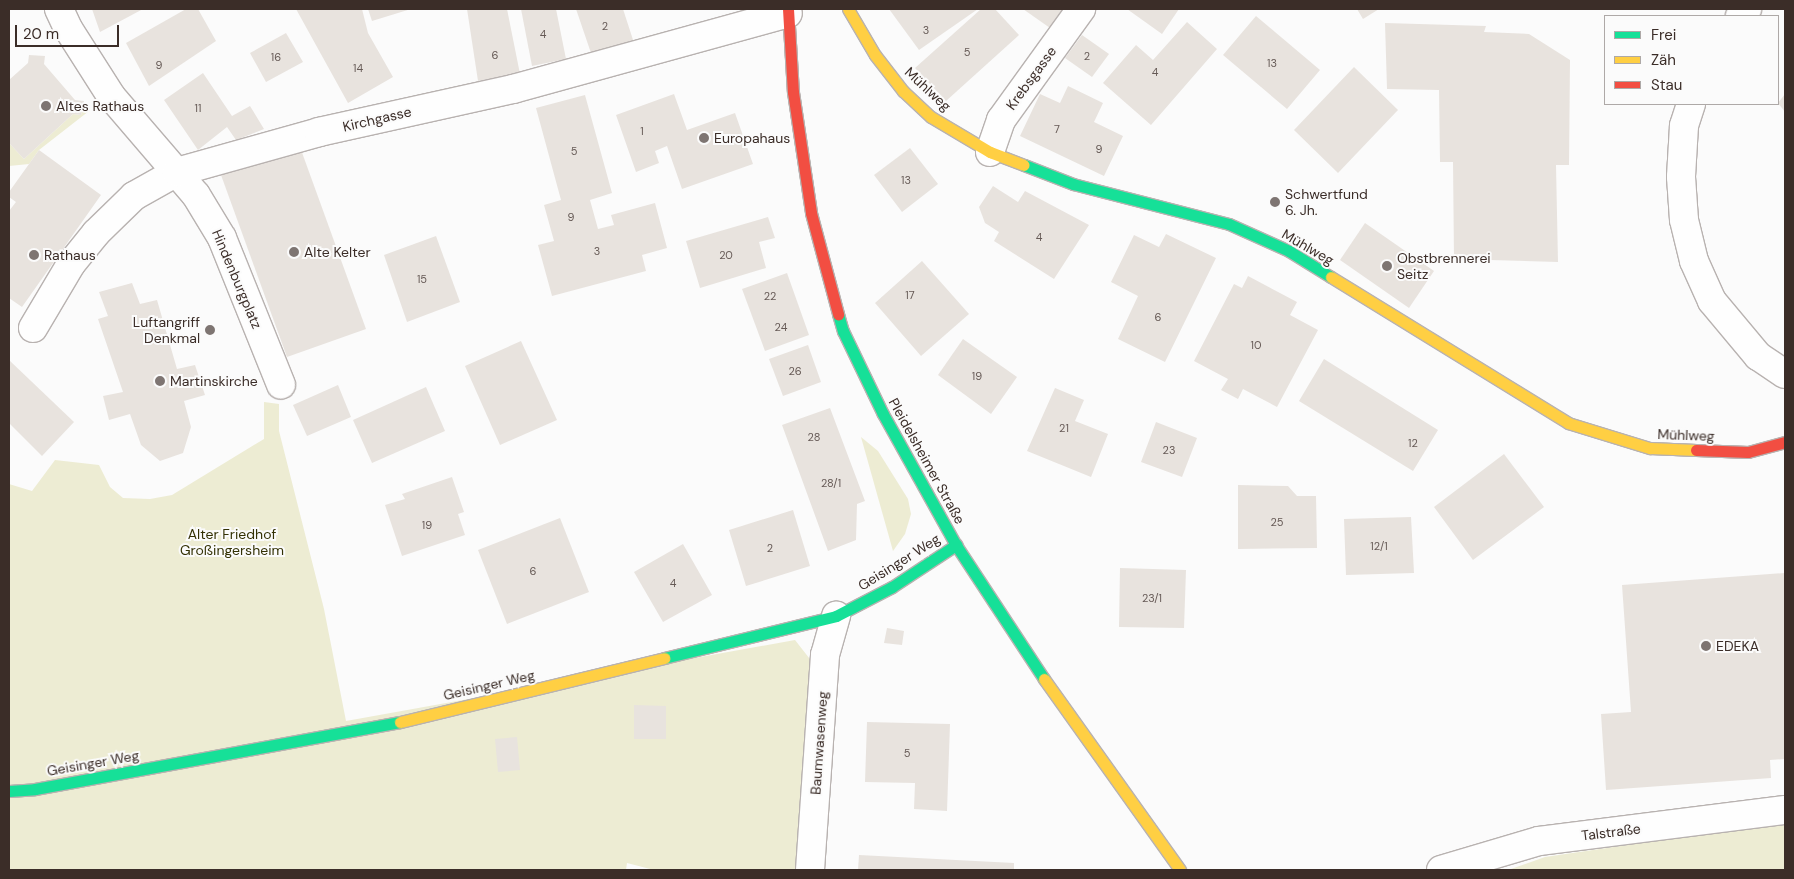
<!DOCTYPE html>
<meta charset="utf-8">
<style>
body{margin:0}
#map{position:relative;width:1794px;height:879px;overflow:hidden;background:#fbfbfb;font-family:"DM Sans",sans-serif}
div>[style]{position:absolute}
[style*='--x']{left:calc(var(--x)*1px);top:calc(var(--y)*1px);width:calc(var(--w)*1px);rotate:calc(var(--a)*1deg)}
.green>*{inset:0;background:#edecd3}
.building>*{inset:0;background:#e8e3de}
.roads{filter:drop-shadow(1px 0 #b8b2b0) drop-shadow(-1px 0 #b8b2b0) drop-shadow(0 1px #b8b2b0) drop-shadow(0 -1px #b8b2b0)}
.street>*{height:28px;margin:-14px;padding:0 14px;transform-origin:14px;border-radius:14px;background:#fefefe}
.fast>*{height:11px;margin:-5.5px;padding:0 5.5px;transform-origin:5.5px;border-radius:5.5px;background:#16e098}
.slow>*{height:11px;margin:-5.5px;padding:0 5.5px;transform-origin:5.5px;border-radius:5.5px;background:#ffcf43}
.jam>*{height:11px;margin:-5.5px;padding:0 5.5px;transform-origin:5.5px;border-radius:5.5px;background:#f24e42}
.dots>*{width:14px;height:14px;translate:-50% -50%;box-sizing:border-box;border:2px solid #fbfbfb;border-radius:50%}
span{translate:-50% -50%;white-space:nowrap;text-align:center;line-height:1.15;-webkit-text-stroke:4px #fbfbfb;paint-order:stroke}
.number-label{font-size:11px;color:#665a56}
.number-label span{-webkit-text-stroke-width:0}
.street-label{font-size:14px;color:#3b2d28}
.poi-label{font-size:14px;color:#3b2d28}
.left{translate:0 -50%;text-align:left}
.right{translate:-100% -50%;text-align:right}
.park-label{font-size:14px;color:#333104}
.frame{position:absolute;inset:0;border:10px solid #3b2d28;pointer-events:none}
.legend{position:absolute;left:1604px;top:15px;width:175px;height:90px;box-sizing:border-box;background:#fbfbfb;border:1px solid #aea9a7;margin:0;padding:6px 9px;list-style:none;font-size:15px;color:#3b2d28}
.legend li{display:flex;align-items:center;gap:10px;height:25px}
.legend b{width:25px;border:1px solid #aea9a7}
.scale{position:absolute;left:15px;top:25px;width:104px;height:22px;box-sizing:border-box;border:2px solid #3b2d28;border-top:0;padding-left:6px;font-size:15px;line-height:18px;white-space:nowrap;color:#3b2d28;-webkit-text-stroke:4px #fbfbfb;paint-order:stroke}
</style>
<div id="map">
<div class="green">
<i style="clip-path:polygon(82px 111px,89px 111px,39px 150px,29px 164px,9px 166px,9px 143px,24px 159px,73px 114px,81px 115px)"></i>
<i style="clip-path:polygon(264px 402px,279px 404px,279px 431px,324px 609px,346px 721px,795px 640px,813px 663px,800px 870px,654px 870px,627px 863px,626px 870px,9px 870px,9px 484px,32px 491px,55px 460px,99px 465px,110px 487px,123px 498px,150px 499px,172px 495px,264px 439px)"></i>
<i style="clip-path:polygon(861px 437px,878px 451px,908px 499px,911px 514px,905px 534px,893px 551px)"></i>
<i style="clip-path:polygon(1785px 822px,1785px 870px,1508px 870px,1545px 857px)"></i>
</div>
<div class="building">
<i style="clip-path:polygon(92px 9px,143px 9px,100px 32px)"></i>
<i style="clip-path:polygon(186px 9px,198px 9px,216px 41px,149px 86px,126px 43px)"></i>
<i style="clip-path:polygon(296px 9px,362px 9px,368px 33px,393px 77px,348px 103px)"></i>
<i style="clip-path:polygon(368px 9px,411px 9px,372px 21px)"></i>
<i style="clip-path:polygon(467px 9px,507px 9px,520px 74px,478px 81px)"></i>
<i style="clip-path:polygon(521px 9px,556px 9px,566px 59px,532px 66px)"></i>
<i style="clip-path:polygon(576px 9px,623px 9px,634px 43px,592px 56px)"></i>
<i style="clip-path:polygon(889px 9px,978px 9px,919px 50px)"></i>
<i style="clip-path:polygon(981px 9px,995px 9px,1019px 35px,946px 101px,915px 68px)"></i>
<i style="clip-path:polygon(1023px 9px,1078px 9px,1060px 35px)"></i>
<i style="clip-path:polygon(1127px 9px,1179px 9px,1162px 34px)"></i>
<i style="clip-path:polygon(1357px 9px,1379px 9px,1363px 19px)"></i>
<i style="clip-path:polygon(1256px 16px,1320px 70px,1287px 109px,1223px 55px)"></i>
<i style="clip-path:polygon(1187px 22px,1217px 49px,1151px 125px,1103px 83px,1136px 45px,1153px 60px)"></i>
<i style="clip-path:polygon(1385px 23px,1486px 26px,1484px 32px,1529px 34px,1570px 60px,1569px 165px,1556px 165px,1558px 262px,1454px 259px,1453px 162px,1440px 162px,1439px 90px,1387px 89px)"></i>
<i style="clip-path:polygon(286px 33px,303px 62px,266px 82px,250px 53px)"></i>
<i style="clip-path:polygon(1082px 35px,1109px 54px,1092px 77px,1065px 58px)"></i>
<i style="clip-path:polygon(29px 55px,45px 56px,44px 64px,75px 100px,84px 101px,81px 115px,73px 114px,24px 159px,9px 143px,9px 80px,28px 63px)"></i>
<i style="clip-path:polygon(1354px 67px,1398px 110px,1338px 173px,1294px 130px)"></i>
<i style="clip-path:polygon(203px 73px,232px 116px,250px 106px,264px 129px,236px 140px,227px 127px,198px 150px,164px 100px)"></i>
<i style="clip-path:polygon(1068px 86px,1103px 103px,1094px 122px,1123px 136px,1104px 176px,1020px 136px,1040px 94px,1060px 103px)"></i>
<i style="clip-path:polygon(674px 94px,687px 130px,735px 113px,753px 164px,682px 189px,667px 146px,655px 151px,659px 163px,636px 172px,616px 115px)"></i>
<i style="clip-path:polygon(1785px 94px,1785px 112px,1778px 103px)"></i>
<i style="clip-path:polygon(585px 95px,612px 193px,590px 200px,598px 229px,614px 225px,611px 215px,655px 203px,667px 248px,642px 255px,646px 271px,552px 296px,538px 245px,554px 241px,544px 205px,561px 200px,536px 108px)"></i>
<i style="clip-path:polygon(300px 147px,366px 329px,287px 357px,221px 175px)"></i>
<i style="clip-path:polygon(910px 148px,938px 184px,902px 212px,874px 175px)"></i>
<i style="clip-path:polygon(39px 150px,101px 195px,22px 307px,9px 298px,9px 211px,16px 202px,9px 197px,9px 192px)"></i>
<i style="clip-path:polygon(993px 186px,1018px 202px,1025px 191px,1089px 225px,1054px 279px,994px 241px,999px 232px,985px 223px,979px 207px)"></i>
<i style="clip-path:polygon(768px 217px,775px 238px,759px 242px,766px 268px,700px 288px,686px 241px)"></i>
<i style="clip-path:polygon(1365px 223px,1434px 271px,1409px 308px,1340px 260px)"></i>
<i style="clip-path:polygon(1166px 234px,1216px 258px,1165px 362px,1118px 339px,1138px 296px,1111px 282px,1134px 235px,1159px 247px)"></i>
<i style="clip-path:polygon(436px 236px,460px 302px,407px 322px,384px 255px)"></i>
<i style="clip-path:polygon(922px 261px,969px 314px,921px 356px,875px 303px)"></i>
<i style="clip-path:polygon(787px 273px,809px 335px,765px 351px,742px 289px)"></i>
<i style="clip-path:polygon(1248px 276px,1297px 302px,1290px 315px,1318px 330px,1277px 407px,1243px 389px,1238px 399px,1221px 390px,1228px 379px,1194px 361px,1234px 284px,1242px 288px)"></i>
<i style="clip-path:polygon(132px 283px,140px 304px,157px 300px,177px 369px,195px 365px,205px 395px,184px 401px,191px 427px,183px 453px,160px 461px,141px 445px,130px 414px,109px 420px,103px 396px,123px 392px,98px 319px,108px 316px,99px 292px)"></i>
<i style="clip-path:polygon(963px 339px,1017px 377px,991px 414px,938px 375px)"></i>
<i style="clip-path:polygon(521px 341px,557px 420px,500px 445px,465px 366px)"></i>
<i style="clip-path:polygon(808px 345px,821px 382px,783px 396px,769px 359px)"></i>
<i style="clip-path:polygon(1324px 359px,1438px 430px,1413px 471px,1299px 401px)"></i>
<i style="clip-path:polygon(9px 360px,74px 422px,42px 456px,9px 423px)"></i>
<i style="clip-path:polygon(338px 385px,351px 417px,307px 436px,293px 405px)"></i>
<i style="clip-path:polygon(426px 387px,445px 431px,372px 463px,353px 420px)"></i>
<i style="clip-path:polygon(1055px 388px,1084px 400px,1075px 421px,1108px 434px,1091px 477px,1027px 451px)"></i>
<i style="clip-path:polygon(830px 408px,865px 501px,857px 504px,856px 540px,828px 551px,782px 425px)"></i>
<i style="clip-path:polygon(1156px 422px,1197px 438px,1182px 477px,1141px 462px)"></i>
<i style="clip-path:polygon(1504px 454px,1544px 507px,1473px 560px,1434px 507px)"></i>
<i style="clip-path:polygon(452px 477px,464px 512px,458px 514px,465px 535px,402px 556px,385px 505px,405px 499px,402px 494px)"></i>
<i style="clip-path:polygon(1238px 485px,1288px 486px,1297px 496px,1316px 496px,1317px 548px,1238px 549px)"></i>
<i style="clip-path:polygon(793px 510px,810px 566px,746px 586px,729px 530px)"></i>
<i style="clip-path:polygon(1411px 517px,1414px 573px,1346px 575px,1344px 519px)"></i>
<i style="clip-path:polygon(560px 518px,589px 592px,507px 624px,478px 550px)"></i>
<i style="clip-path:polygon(683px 544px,712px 595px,663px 622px,634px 572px)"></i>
<i style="clip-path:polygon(1120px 568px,1186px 570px,1184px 628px,1119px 627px)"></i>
<i style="clip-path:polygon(1785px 573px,1785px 759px,1770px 760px,1771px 778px,1606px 790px,1601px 714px,1631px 712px,1622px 585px)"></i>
<i style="clip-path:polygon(887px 628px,904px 631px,902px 645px,884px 643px)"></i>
<i style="clip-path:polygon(634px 705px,666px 706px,666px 739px,634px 739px)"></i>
<i style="clip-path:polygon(867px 722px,950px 724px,947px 811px,914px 809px,915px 783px,865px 782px)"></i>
<i style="clip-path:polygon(517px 737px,520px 770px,498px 772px,495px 739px)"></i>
<i style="clip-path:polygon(859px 855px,1014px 863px,1014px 870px,858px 870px)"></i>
</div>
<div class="roads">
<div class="street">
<i style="--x:59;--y:9;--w:23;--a:65"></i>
<i style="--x:69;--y:30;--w:78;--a:57.5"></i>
<i style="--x:111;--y:96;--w:130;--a:49.4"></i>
<i style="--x:196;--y:195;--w:50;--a:58.8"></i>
<i style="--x:222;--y:238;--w:158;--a:68.1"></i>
<i style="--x:1740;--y:16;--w:10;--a:-45"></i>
<i style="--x:1691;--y:104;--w:23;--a:108"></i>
<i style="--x:1684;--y:126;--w:51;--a:93.4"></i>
<i style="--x:1681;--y:177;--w:43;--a:86"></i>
<i style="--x:1684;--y:220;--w:42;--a:76.3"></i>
<i style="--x:1694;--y:261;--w:44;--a:65.8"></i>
<i style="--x:1712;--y:301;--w:72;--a:50.1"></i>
<i style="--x:1758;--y:356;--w:32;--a:34"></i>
<i style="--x:990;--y:152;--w:34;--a:-71"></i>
<i style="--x:1001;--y:120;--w:137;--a:-54.2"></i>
<i style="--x:33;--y:328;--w:74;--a:-59.3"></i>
<i style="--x:71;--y:264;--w:40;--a:-51"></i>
<i style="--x:96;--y:233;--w:53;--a:-44.2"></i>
<i style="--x:134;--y:196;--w:49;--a:-29.2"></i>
<i style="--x:177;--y:172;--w:148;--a:-15.7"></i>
<i style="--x:319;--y:132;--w:199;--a:-12.5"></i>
<i style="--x:513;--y:89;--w:285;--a:-15.4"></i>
<i style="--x:810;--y:870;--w:216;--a:-86"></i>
<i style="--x:825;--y:655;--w:41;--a:-74.2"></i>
<i style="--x:1441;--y:870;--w:102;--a:-16.5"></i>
<i style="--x:1539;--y:841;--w:248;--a:-7.2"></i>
</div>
<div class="fast">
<i style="--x:1024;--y:165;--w:53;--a:21.2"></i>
<i style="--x:1073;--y:184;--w:161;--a:14.4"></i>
<i style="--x:1229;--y:224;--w:66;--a:24.2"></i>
<i style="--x:1289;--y:251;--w:49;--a:31.8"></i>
<i style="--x:838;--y:314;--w:18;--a:74"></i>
<i style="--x:843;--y:331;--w:92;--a:64.3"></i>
<i style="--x:883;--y:414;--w:150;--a:60.9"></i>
<i style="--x:956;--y:545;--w:160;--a:56.7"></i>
<i style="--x:664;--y:658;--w:177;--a:-13.7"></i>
<i style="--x:836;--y:616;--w:63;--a:-27.4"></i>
<i style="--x:892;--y:587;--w:77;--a:-33.3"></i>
<i style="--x:9;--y:791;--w:26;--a:-4"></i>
<i style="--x:35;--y:789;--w:371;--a:-10.4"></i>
</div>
<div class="slow">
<i style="--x:848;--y:9;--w:53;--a:59.6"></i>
<i style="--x:875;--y:55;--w:46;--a:52.1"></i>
<i style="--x:903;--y:91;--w:38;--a:43"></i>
<i style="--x:931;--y:117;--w:69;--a:30.7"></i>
<i style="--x:990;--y:152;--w:36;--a:21"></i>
<i style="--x:1331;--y:277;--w:278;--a:31.6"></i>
<i style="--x:1568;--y:423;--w:86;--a:17"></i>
<i style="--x:1650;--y:448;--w:46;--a:2.5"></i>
<i style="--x:1044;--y:679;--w:234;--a:54.5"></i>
<i style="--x:400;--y:722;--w:272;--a:-13.6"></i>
</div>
<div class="jam">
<i style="--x:788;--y:9;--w:83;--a:86.6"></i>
<i style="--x:793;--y:92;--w:122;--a:81.5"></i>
<i style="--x:811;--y:213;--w:105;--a:75"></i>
<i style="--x:1696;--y:450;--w:52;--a:2.2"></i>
<i style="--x:1748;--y:452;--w:38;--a:-15"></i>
</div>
</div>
<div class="dots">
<i style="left:46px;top:106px;background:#7e7572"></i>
<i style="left:704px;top:138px;background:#7e7572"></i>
<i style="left:1275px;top:202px;background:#7e7572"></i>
<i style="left:294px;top:252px;background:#7e7572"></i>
<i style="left:34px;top:255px;background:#7e7572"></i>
<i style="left:1387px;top:266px;background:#7e7572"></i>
<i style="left:210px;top:330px;background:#7e7572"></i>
<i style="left:160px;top:381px;background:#7e7572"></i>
<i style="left:1706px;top:646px;background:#7e7572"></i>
</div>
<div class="number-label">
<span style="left:605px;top:26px">2</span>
<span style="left:926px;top:30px">3</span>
<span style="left:543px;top:34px">4</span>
<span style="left:967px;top:52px">5</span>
<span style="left:495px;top:55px">6</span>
<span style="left:1087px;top:56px">2</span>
<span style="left:276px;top:57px">16</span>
<span style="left:1272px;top:63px">13</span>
<span style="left:159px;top:65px">9</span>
<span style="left:358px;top:68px">14</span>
<span style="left:1155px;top:72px">4</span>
<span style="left:198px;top:108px">11</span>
<span style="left:1057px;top:129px">7</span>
<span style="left:642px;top:131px">1</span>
<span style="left:1099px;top:149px">9</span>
<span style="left:574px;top:151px">5</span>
<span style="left:906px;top:180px">13</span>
<span style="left:571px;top:217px">9</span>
<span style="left:1039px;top:237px">4</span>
<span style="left:597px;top:251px">3</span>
<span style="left:726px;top:255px">20</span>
<span style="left:422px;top:279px">15</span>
<span style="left:910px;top:295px">17</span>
<span style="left:770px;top:296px">22</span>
<span style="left:1158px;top:317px">6</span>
<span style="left:781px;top:327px">24</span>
<span style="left:1256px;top:345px">10</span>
<span style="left:795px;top:371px">26</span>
<span style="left:977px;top:376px">19</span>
<span style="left:1064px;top:428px">21</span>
<span style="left:814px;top:437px">28</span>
<span style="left:1413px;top:443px">12</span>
<span style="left:1169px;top:450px">23</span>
<span style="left:831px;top:483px">28/1</span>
<span style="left:1277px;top:522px">25</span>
<span style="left:427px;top:525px">19</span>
<span style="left:1379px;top:546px">12/1</span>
<span style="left:770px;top:548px">2</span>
<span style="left:533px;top:571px">6</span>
<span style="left:673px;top:583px">4</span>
<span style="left:1152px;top:598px">23/1</span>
<span style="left:907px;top:753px">5</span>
</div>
<div class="street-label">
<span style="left:1031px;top:78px;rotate:-54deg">Krebsgasse</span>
<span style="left:928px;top:89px;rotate:43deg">Mühlweg</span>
<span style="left:377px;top:119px;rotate:-13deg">Kirchgasse</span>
<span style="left:1308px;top:247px;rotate:30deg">Mühlweg</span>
<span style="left:237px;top:279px;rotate:67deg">Hindenburgplatz</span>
<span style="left:1686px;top:435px;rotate:2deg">Mühlweg</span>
<span style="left:927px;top:461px;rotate:61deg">Pleidelsheimer Straße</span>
<span style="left:899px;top:562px;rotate:-32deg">Geisinger Weg</span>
<span style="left:489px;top:685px;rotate:-13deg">Geisinger Weg</span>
<span style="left:819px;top:743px;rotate:-86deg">Baumwasenweg</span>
<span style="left:93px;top:763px;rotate:-10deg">Geisinger Weg</span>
<span style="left:1611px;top:832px;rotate:-7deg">Talstraße</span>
</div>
<div class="poi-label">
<span class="left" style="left:56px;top:106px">Altes Rathaus</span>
<span class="left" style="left:714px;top:138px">Europahaus</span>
<span class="left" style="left:1285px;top:202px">Schwertfund<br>6. Jh.</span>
<span class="left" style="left:304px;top:252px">Alte Kelter</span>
<span class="left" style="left:44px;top:255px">Rathaus</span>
<span class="left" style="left:1397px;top:266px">Obstbrennerei<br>Seitz</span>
<span class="right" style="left:200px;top:330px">Luftangriff<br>Denkmal</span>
<span class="left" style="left:170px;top:381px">Martinskirche</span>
<span class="left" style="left:1716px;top:646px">EDEKA</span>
</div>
<div class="park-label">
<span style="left:232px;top:542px">Alter Friedhof<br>Großingersheim</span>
</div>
<div class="frame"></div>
<ul class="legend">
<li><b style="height:6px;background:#16e098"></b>Frei</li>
<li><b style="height:6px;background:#ffcf43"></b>Zäh</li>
<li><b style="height:6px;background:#f24e42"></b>Stau</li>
</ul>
<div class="scale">20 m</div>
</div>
